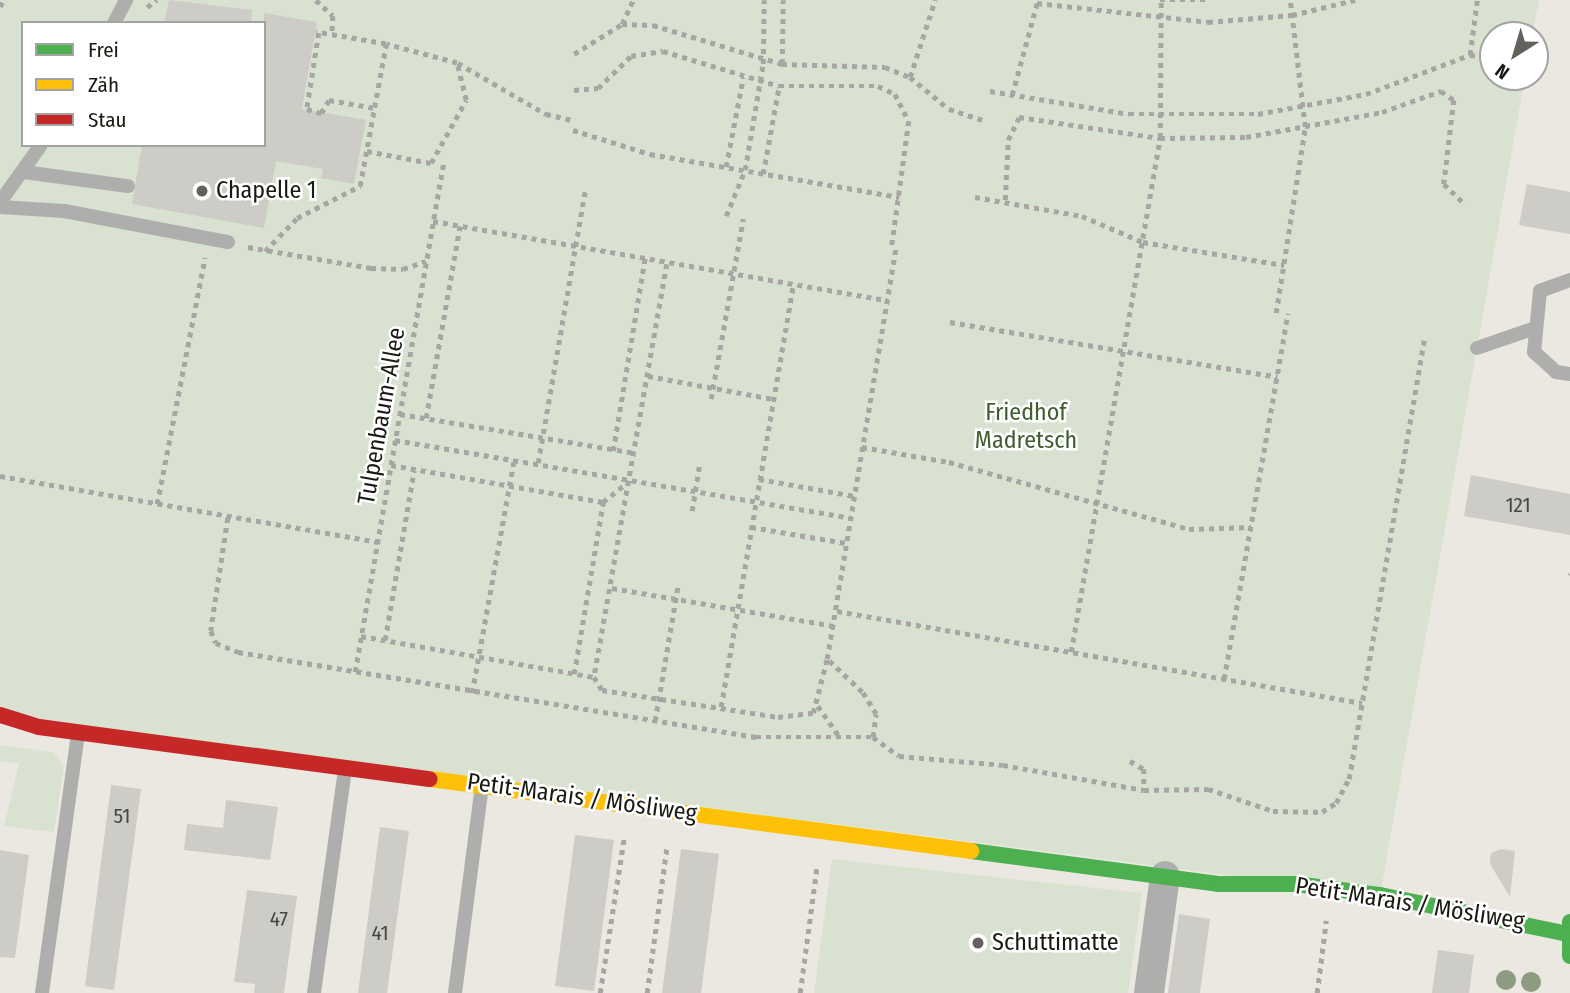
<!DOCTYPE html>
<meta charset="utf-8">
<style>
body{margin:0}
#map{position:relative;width:1570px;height:993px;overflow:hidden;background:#eae8e0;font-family:"Fira Sans Condensed",sans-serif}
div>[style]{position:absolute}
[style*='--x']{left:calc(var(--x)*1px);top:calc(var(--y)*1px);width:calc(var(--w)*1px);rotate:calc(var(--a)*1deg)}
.green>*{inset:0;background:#d9e2d0}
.building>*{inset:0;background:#ceccc6}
.path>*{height:4.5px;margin-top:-2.25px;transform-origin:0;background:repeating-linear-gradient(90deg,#a7a6a4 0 5px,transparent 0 10px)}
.lane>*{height:14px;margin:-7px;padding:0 7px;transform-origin:7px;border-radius:7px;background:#aeaead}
.street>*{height:30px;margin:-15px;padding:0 15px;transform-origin:15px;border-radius:15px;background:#aeaead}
.fast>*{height:16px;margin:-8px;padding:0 8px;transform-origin:8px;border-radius:8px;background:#4caf50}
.slow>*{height:16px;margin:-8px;padding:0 8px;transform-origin:8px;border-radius:8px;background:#ffc107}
.jam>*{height:16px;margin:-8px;padding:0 8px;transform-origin:8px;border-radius:8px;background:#c62828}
.trees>*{width:20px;height:20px;margin:-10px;border-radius:50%;background:#8d9c80}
.dots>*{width:19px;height:19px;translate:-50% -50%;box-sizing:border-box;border:4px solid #fff;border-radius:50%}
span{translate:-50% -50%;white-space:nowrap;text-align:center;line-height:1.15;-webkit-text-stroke:5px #fff;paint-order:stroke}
.number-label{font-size:21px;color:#474640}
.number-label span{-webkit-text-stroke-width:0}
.poi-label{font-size:24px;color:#1a1913}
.left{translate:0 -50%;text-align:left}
.park-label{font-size:24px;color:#415e31}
.street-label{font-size:24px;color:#1a1913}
.legend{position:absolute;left:21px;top:21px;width:245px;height:126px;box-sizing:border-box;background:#fff;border:2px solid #a3a3a1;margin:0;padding:9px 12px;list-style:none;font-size:21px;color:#1a1913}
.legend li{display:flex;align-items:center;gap:14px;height:35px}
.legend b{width:35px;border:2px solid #a3a3a1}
.north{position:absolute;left:1479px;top:21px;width:70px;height:70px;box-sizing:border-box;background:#fff;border:2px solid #a3a3a1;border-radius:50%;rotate:217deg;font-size:19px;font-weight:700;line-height:28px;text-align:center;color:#1a1913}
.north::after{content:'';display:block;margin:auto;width:24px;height:32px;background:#63615b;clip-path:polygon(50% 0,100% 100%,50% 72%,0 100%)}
</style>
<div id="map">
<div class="green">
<i style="clip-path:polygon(evenodd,0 0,1539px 0,1532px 35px,1493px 35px,1493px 77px,1525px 77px,1380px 895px,0 715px,0 0,23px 23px,264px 23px,264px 145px,23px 145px,23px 23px)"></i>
<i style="clip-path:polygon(0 745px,52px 752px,64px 765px,54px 832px,4px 826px,19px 763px,0 761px)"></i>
<i style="clip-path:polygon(832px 859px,1142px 893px,1128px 993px,814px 993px)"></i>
</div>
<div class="building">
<i style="clip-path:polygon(169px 0,252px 10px,251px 23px,164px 23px)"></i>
<i style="clip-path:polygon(264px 13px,317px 22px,302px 109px,366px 120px,354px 184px,321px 178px,323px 169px,276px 161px,264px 228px,132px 204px,142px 145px,264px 145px)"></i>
<i style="clip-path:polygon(1527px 184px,1570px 192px,1570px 234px,1519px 225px)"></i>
<i style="clip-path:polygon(1471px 475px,1570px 494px,1570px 535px,1464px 516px)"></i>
<i style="clip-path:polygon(111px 785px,141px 789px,114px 990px,85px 986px)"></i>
<i style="clip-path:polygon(226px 800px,278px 807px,270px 860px,184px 850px,187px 824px,223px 828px)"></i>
<i style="clip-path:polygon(380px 827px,409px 831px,387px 993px,358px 993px)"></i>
<i style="clip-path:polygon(575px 835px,614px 840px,594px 991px,555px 986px)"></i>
<i style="clip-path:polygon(681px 849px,719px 854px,701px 993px,662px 993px)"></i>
<i style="clip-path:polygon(1501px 849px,1515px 851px,1510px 897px,1490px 864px,1491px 853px)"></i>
<i style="clip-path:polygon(0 850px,29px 855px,15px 958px,0 957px)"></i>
<i style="clip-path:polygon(247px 890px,297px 896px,284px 993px,254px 993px,255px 984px,234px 982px)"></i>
<i style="clip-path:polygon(1179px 914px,1210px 919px,1200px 993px,1168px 993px)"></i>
<i style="clip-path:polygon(1438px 950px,1474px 955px,1469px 993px,1432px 993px)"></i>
</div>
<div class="path">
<i style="--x:316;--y:0;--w:23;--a:43"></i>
<i style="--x:333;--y:16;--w:18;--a:93"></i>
<i style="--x:1160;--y:0;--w:48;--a:0"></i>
<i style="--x:0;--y:7;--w:8;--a:-67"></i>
<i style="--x:147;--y:7;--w:12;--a:-35"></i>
<i style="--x:622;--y:24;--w:26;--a:-65"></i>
<i style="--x:319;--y:33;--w:77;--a:99"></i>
<i style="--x:307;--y:109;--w:15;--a:16"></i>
<i style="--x:321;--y:113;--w:15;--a:-58"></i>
<i style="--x:329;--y:100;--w:47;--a:9.9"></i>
<i style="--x:574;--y:54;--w:57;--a:-32"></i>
<i style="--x:622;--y:24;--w:31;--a:2"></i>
<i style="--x:653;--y:25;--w:135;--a:16.8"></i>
<i style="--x:782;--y:64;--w:103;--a:1.7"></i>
<i style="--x:885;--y:67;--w:27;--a:22"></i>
<i style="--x:910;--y:77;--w:50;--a:39.4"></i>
<i style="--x:949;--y:109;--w:39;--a:18"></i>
<i style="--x:1470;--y:55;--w:55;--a:-82.7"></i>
<i style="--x:458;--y:63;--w:102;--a:30.1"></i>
<i style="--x:546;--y:114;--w:28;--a:13"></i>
<i style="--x:782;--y:64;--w:64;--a:-89.1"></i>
<i style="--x:910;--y:77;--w:81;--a:-72"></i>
<i style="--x:574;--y:90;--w:24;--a:-5"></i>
<i style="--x:598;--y:88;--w:46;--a:-44.1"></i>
<i style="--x:631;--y:56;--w:32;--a:-9"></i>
<i style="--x:663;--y:51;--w:121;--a:16.8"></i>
<i style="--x:779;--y:86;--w:99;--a:0"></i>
<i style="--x:878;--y:86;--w:19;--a:25"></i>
<i style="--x:895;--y:94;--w:30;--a:63"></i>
<i style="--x:909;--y:121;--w:125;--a:97.8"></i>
<i style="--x:990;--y:91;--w:141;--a:9.4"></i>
<i style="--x:1129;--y:114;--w:129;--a:0"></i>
<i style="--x:1258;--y:114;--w:110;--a:-10.5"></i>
<i style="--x:1366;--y:94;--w:111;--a:-20.6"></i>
<i style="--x:1470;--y:55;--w:23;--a:5"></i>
<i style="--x:1012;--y:95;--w:95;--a:-74.8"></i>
<i style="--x:1037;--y:3;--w:172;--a:6.3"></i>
<i style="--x:1208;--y:22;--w:84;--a:-4.8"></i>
<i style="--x:1292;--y:15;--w:65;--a:-13.4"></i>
<i style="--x:573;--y:130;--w:81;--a:17.3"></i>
<i style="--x:650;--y:154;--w:253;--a:9.8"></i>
<i style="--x:367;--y:151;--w:65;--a:10.6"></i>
<i style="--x:431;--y:163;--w:72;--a:-60.9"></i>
<i style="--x:466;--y:100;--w:38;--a:-104"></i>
<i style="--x:457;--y:63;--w:73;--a:-165"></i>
<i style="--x:726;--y:167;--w:91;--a:-79.2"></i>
<i style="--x:763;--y:174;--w:89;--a:-79.7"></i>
<i style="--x:975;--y:197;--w:109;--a:10.1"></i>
<i style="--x:1082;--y:216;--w:66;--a:23.1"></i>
<i style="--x:1143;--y:242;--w:143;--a:9.3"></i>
<i style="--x:1005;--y:200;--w:60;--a:-87.1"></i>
<i style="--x:1008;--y:140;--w:25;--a:-64"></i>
<i style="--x:1019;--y:117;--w:143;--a:8.5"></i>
<i style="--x:1160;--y:138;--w:86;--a:-0.7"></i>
<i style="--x:1246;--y:137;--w:138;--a:-10.4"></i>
<i style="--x:1382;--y:112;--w:63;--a:-19.6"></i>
<i style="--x:1441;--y:91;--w:16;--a:35"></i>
<i style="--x:1454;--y:100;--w:85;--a:96.8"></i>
<i style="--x:1444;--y:184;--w:30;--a:44"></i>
<i style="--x:726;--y:216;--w:50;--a:-67.6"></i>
<i style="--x:745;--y:170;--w:108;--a:-80.4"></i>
<i style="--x:763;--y:64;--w:64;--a:-89.1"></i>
<i style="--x:433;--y:221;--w:461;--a:9.9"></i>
<i style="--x:248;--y:247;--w:125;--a:9.7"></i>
<i style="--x:371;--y:268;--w:32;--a:2"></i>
<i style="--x:403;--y:269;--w:24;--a:-19"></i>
<i style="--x:265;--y:251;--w:46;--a:-45.9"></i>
<i style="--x:297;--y:218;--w:71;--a:-26.9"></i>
<i style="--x:360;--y:186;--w:144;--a:-79.6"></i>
<i style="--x:386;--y:44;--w:71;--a:-170.3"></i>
<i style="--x:667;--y:264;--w:419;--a:100"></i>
<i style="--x:594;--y:677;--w:15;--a:58"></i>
<i style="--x:602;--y:690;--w:178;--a:8.7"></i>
<i style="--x:778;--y:717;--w:35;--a:-7"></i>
<i style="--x:813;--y:713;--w:56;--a:-75.5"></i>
<i style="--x:1276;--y:313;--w:188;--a:-81.1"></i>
<i style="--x:1305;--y:127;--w:128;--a:-96.7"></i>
<i style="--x:950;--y:322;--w:332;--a:9.5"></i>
<i style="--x:648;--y:376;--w:127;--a:10.4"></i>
<i style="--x:711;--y:399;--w:183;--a:-79.9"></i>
<i style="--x:400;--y:414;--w:238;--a:9.4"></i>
<i style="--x:426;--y:418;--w:195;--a:-80"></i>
<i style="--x:395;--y:440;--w:462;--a:9.7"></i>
<i style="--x:862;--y:447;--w:88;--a:9.8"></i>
<i style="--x:949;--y:462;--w:249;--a:15.6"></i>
<i style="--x:1189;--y:529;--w:62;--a:-1.8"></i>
<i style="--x:613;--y:451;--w:196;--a:-80.6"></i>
<i style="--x:538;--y:463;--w:276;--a:-80.2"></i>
<i style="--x:391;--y:465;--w:215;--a:9.9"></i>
<i style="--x:603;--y:502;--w:33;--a:-39"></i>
<i style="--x:0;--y:476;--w:384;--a:9.9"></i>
<i style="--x:759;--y:479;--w:97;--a:10.1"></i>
<i style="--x:157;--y:504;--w:251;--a:-79"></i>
<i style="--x:692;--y:511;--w:45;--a:-81"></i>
<i style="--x:228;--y:518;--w:114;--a:98.6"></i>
<i style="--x:211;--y:631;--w:13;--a:67"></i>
<i style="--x:216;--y:643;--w:24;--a:22"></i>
<i style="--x:238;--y:652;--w:525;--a:9.32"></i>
<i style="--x:756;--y:737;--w:117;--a:0"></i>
<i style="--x:873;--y:737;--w:32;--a:36"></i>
<i style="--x:899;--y:756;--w:104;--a:4.9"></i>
<i style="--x:1003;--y:765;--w:143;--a:10.1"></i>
<i style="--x:1144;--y:790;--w:64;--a:-0.9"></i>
<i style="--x:1208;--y:789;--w:69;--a:18.7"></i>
<i style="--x:1273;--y:811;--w:49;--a:1.2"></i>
<i style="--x:1322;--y:812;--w:17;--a:-33"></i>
<i style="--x:1336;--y:803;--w:27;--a:-62"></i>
<i style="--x:1349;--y:779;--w:446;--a:-80.3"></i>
<i style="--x:751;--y:527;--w:96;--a:9.6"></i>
<i style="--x:1569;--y:575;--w:1;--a:-45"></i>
<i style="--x:612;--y:588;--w:225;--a:9.7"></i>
<i style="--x:837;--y:611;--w:533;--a:9.94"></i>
<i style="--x:361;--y:636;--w:237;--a:10"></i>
<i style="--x:385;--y:640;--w:172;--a:-80.3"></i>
<i style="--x:1071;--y:652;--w:522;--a:-80.18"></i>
<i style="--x:1160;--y:138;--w:138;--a:-89.6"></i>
<i style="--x:355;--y:672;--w:515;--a:-80.15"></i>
<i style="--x:574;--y:674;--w:174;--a:-80.4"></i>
<i style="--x:1224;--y:679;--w:371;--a:-80.1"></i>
<i style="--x:472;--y:693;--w:237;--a:-79.8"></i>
<i style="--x:818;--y:706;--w:38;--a:55"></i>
<i style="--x:721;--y:707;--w:428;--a:-80.3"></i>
<i style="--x:655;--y:721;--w:138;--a:-80.4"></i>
<i style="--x:873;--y:737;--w:23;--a:-83"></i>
<i style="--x:876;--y:714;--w:26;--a:-122"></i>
<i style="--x:862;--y:692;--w:48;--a:-136.7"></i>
<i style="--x:827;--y:659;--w:419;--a:-80.5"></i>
<i style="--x:1130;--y:761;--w:16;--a:30"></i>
<i style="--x:1144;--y:769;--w:21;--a:90"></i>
<i style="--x:600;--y:993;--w:157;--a:-81.2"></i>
<i style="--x:647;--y:993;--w:149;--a:-82.3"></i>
<i style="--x:800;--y:993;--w:128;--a:-82.4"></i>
<i style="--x:1317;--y:993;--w:73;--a:-82.9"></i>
</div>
<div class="lane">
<i style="--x:114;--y:23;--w:26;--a:-62"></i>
<i style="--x:24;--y:172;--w:105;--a:7.7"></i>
<i style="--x:0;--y:202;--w:70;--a:-54.3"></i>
<i style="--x:0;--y:207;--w:64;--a:3.6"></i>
<i style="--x:64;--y:211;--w:167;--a:10.7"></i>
<i style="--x:1570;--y:280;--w:32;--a:160"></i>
<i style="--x:1540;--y:291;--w:61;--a:95.6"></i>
<i style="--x:1534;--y:352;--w:30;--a:42"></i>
<i style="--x:1556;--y:372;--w:14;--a:8"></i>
<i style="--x:1477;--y:348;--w:61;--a:-19"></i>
<i style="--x:42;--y:993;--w:261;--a:-82.1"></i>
<i style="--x:314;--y:993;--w:226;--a:-82.1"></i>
<i style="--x:455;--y:993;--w:209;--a:-82.6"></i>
</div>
<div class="street">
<i style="--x:1149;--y:993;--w:118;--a:-82.2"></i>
</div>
<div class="fast">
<i style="--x:971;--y:851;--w:249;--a:7.6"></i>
<i style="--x:1218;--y:884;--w:78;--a:0"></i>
<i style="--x:1296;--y:884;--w:85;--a:7.5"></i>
<i style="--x:1380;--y:895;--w:193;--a:11.7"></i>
<i style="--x:1570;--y:922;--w:34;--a:90"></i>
</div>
<div class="slow">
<i style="--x:430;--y:779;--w:546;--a:7.58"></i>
</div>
<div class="jam">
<i style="--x:0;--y:715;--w:41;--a:17.1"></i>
<i style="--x:39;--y:727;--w:394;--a:7.6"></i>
</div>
<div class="trees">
<i style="left:1506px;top:980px"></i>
<i style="left:1531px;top:982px"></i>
</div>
<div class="dots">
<i style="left:202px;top:191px;background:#63615b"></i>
<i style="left:978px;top:943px;background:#63615b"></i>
</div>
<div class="number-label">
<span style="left:1518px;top:505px">121</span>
<span style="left:122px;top:816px">51</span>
<span style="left:279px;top:919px">47</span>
<span style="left:380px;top:933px">41</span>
</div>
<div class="poi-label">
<span class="left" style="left:216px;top:191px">Chapelle 1</span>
<span class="left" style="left:992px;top:943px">Schuttimatte</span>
</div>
<div class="park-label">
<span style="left:1026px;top:427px">Friedhof<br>Madretsch</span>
</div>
<div class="street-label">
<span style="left:382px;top:416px;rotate:-80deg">Tulpenbaum-Allee</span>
<span style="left:582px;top:798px;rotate:8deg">Petit-Marais / Mösliweg</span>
<span style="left:1410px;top:904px;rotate:9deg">Petit-Marais / Mösliweg</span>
</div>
<ul class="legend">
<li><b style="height:9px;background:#4caf50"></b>Frei</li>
<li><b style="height:9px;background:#ffc107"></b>Zäh</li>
<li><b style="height:9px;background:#c62828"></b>Stau</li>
</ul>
<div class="north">N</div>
</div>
